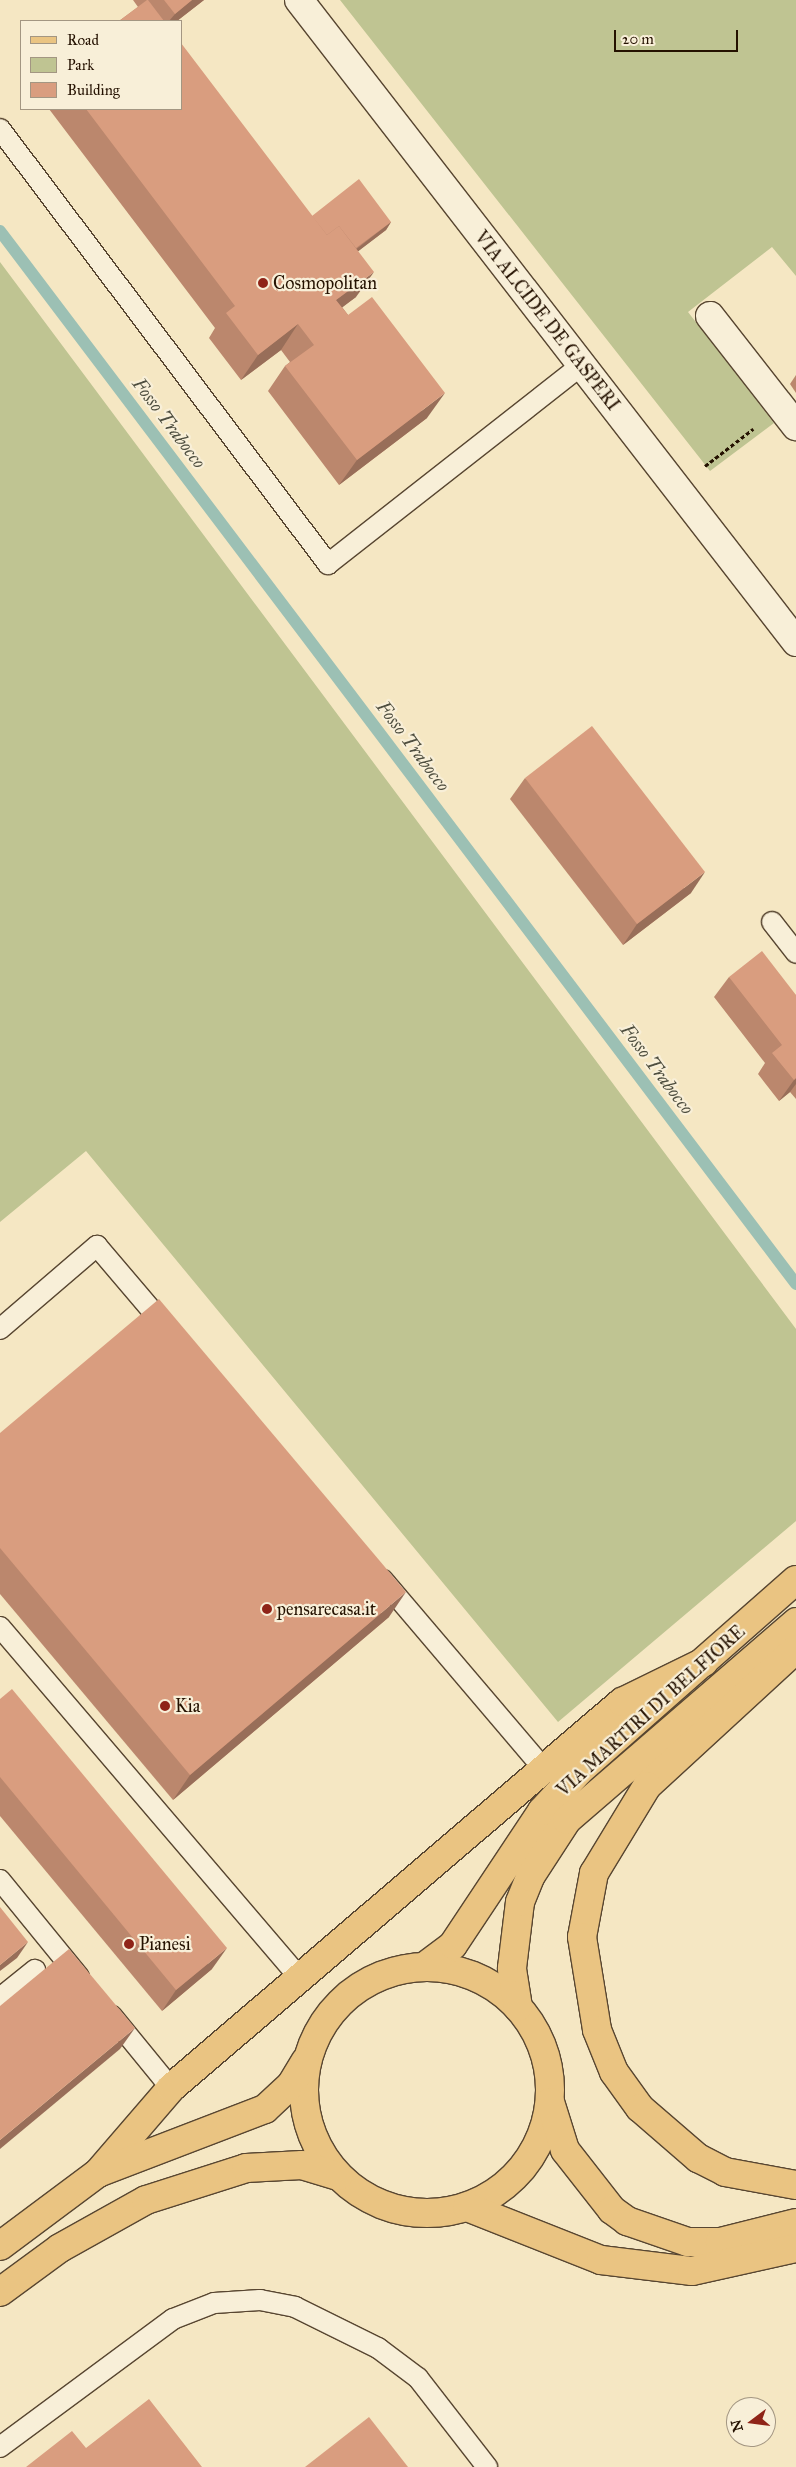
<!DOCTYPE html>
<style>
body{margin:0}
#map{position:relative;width:796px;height:2467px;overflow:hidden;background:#f5e7c3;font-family:"IM FELL Great Primer",serif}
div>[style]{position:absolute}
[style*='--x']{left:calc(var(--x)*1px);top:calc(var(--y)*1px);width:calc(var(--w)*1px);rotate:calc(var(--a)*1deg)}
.green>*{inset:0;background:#bfc492}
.stream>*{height:12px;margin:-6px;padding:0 6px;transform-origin:6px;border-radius:6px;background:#9cc0b4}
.path>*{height:3px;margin-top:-1.5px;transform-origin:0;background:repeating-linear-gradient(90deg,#241100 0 4px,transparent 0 6.5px)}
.roads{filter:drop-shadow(1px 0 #584631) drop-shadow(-1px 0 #584631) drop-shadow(0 1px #584631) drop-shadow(0 -1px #584631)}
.service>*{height:20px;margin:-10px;padding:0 10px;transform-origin:10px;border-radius:10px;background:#f8efd8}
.minor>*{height:28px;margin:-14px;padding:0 14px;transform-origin:14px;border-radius:14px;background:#f8efd8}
.primary>*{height:28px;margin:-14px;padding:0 14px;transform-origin:14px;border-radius:14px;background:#eac482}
.primary>.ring{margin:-14px;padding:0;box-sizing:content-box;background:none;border:28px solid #eac482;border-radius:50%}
.trunk>*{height:28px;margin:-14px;padding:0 14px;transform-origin:14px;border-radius:14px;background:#eac482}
.wall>*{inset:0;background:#bb876d}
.shaded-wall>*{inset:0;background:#986e59}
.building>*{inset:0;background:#d99d7f}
.dots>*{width:14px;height:14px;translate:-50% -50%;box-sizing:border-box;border:2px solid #f8efd8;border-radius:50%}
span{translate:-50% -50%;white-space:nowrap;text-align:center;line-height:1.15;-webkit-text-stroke:4.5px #f8efd8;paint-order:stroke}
.poi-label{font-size:18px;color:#241100}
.left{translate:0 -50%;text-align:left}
.street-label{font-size:18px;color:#241100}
.water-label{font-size:19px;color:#4e4e3f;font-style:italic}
.legend{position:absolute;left:20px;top:20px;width:162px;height:90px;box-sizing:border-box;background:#f8efd8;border:1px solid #a39682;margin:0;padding:6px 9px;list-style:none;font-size:15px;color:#241100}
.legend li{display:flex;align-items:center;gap:10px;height:25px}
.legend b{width:25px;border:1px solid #a39682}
.north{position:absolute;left:726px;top:2397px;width:50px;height:50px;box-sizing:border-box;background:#f8efd8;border:1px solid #a39682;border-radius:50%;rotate:255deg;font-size:14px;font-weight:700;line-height:20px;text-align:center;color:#241100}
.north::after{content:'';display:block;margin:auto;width:18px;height:22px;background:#8f2418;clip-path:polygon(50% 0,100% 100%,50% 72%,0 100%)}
.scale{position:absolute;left:614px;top:30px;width:124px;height:22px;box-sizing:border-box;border:2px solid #241100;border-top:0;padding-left:6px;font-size:15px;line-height:18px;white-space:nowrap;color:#241100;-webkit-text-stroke:4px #f8efd8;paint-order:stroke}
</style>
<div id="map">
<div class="green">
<i style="clip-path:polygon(340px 0,796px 0,796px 276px,772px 247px,688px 312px,774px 423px,710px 471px)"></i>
<i style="clip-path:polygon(0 262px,796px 1329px,796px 1521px,558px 1722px,86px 1151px,0 1222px)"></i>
</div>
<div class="stream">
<i style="--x:0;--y:231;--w:1320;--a:52.91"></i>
</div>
<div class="path">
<i style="--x:705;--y:466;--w:61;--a:-37.6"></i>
</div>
<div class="roads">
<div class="service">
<i style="--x:0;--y:129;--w:545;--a:52.98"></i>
<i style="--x:328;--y:564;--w:323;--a:-38.1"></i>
<i style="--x:772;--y:922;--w:39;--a:52"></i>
<i style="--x:0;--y:1329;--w:128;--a:-40.6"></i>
<i style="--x:97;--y:1246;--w:106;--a:49.6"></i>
<i style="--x:383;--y:1580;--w:248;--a:49.6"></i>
<i style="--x:0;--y:1627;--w:462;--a:49.5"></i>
<i style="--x:0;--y:1880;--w:125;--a:50.8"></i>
<i style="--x:0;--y:1998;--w:45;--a:-38.7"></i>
<i style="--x:112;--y:2016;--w:93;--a:50.7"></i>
<i style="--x:0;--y:2447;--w:215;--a:-36.5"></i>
<i style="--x:173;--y:2319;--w:44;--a:-21.3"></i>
<i style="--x:214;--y:2303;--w:46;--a:-3.7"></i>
<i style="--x:260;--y:2300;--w:36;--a:11"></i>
<i style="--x:295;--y:2307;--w:93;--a:26.3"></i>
<i style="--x:378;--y:2348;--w:50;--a:36.9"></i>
<i style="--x:418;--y:2378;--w:113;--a:52.2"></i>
</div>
<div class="minor">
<i style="--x:299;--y:0;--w:812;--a:52.25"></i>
<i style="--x:710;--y:316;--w:140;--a:52"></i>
</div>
<div class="primary">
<i class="ring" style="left:304px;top:1967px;width:218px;height:218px"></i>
<i style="--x:424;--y:1967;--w:36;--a:-37"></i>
<i style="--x:453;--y:1945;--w:161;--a:-56.4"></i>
<i style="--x:542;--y:1811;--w:54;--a:-47.2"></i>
<i style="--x:579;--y:1771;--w:289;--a:-41.4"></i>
<i style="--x:518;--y:2007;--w:39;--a:-99"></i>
<i style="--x:512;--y:1968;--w:66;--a:-83.1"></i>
<i style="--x:520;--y:1902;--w:27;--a:-68"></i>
<i style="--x:530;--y:1877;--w:68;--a:-57"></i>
<i style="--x:567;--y:1820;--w:303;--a:-40.8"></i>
<i style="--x:98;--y:2173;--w:112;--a:-49.3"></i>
<i style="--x:171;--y:2088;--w:594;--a:-40.56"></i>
<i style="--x:622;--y:1702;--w:91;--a:-26"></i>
<i style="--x:0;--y:2246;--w:122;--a:-36.7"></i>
<i style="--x:98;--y:2173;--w:179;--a:-21"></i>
<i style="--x:265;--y:2109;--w:35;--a:-43"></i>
<i style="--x:291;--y:2085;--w:27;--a:-59"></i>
<i style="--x:0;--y:2292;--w:74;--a:-36.3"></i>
<i style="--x:60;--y:2248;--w:98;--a:-29.2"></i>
<i style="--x:146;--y:2200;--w:105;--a:-17.7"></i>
<i style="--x:246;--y:2168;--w:56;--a:-3.1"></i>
<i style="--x:302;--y:2165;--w:38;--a:17"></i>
</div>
<div class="trunk">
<i style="--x:796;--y:1649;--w:202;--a:137.4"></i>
<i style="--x:647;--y:1786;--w:102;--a:121.3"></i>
<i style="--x:594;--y:1873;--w:65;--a:100.6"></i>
<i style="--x:582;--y:1937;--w:94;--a:80.8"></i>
<i style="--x:597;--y:2030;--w:45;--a:68"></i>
<i style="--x:614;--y:2072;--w:44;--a:54.2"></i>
<i style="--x:640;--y:2108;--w:77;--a:40.8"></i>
<i style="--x:698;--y:2158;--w:30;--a:27"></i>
<i style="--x:725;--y:2172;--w:72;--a:10.4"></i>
<i style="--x:550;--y:2102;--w:50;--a:72.6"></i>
<i style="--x:565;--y:2150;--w:76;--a:51.9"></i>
<i style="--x:612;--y:2210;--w:19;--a:36"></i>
<i style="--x:627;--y:2221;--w:65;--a:19"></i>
<i style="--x:688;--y:2242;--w:32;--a:0"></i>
<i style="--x:720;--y:2242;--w:78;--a:-14"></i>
<i style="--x:467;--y:2207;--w:144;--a:21.6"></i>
<i style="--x:601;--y:2260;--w:92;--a:6.9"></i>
<i style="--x:692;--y:2271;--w:107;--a:-12.5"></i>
</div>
</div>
<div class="wall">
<i style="clip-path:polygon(133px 0,204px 0,177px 21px,119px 21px,138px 7px)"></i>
<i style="clip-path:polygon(49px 109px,181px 109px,312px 216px,391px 222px,386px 230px,358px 251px,356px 297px,342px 307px,427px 418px,339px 485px,268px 391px,285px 366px,290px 362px,281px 350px,241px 380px,209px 338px,215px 328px)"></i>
<i style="clip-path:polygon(796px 375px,796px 393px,790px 384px)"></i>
<i style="clip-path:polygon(525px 778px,691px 893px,623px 945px,510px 799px)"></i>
<i style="clip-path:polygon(729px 977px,796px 995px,796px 1099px,790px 1092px,779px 1101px,758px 1074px,765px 1063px,714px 997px)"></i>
<i style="clip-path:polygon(0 1433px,389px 1617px,173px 1800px,0 1594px)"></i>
<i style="clip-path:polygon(0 1699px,212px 1969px,162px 2011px,0 1816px)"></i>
</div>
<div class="shaded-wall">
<i style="clip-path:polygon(192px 0,204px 0,177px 21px,169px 21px,175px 14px)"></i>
<i style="clip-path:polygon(391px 222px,386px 230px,335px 269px,341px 261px)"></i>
<i style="clip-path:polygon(374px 272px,356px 297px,319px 325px,336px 300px)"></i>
<i style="clip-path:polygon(298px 324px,281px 350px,241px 380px,258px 355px)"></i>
<i style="clip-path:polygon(445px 393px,427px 418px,339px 485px,357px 460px)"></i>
<i style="clip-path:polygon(705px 872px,691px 893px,623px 945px,637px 924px)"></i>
<i style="clip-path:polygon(796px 1078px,796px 1084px,790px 1092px,779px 1101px,794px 1080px)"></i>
<i style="clip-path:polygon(406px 1592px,389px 1617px,173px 1800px,190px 1775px)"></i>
<i style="clip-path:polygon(28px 1942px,17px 1958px,0 1971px,0 1965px)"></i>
<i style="clip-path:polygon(227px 1948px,212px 1969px,162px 2011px,176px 1990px)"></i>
<i style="clip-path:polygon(135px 2028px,120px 2049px,0 2149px,0 2140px)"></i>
</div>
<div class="building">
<i style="clip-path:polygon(147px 0,148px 0,164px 21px,119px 21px)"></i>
<i style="clip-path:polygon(164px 0,192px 0,175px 14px)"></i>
<i style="clip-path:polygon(181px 43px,327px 235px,339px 226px,374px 272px,336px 300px,348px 315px,372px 297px,445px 393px,357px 460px,285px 366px,314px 345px,298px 324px,258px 355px,226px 313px,235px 306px,86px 109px,181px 109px)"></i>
<i style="clip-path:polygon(359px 179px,391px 222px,356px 248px,339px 226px,327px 235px,312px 216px)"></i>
<i style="clip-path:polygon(592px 726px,705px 872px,637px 924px,525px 778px)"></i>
<i style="clip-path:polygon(762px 951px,796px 995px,796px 1078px,794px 1080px,772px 1053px,782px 1045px,729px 977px)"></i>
<i style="clip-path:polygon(159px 1299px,406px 1592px,190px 1775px,0 1548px,0 1433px)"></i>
<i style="clip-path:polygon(12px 1689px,227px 1948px,176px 1990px,0 1777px,0 1699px)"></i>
<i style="clip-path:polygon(0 1907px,28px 1942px,0 1965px)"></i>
<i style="clip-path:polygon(69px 1949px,135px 2028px,0 2140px,0 2006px)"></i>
<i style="clip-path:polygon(149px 2399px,202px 2467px,26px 2467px,72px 2431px,86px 2448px)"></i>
<i style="clip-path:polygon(369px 2417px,408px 2467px,305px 2467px)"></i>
</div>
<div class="dots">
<i style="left:263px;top:283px;background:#8f2418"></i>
<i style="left:267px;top:1609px;background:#8f2418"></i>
<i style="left:165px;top:1706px;background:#8f2418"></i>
<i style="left:129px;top:1944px;background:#8f2418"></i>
</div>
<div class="poi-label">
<span class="left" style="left:273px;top:283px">Cosmopolitan</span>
<span class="left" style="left:277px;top:1609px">pensarecasa.it</span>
<span class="left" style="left:175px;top:1706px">Kia</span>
<span class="left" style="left:139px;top:1944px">Pianesi</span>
</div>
<div class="street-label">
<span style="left:547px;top:321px;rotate:52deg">VIA ALCIDE DE GASPERI</span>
<span style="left:651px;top:1711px;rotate:-42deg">VIA MARTIRI DI BELFIORE</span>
</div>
<div class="water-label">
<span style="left:169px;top:423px;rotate:53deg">Fosso Trabocco</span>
<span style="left:413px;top:746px;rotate:53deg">Fosso Trabocco</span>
<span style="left:657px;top:1069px;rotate:53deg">Fosso Trabocco</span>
</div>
<ul class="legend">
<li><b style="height:6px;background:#eac482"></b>Road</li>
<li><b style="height:14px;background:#bfc492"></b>Park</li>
<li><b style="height:14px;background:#d99d7f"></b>Building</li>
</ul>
<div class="north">N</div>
<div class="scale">20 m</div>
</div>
